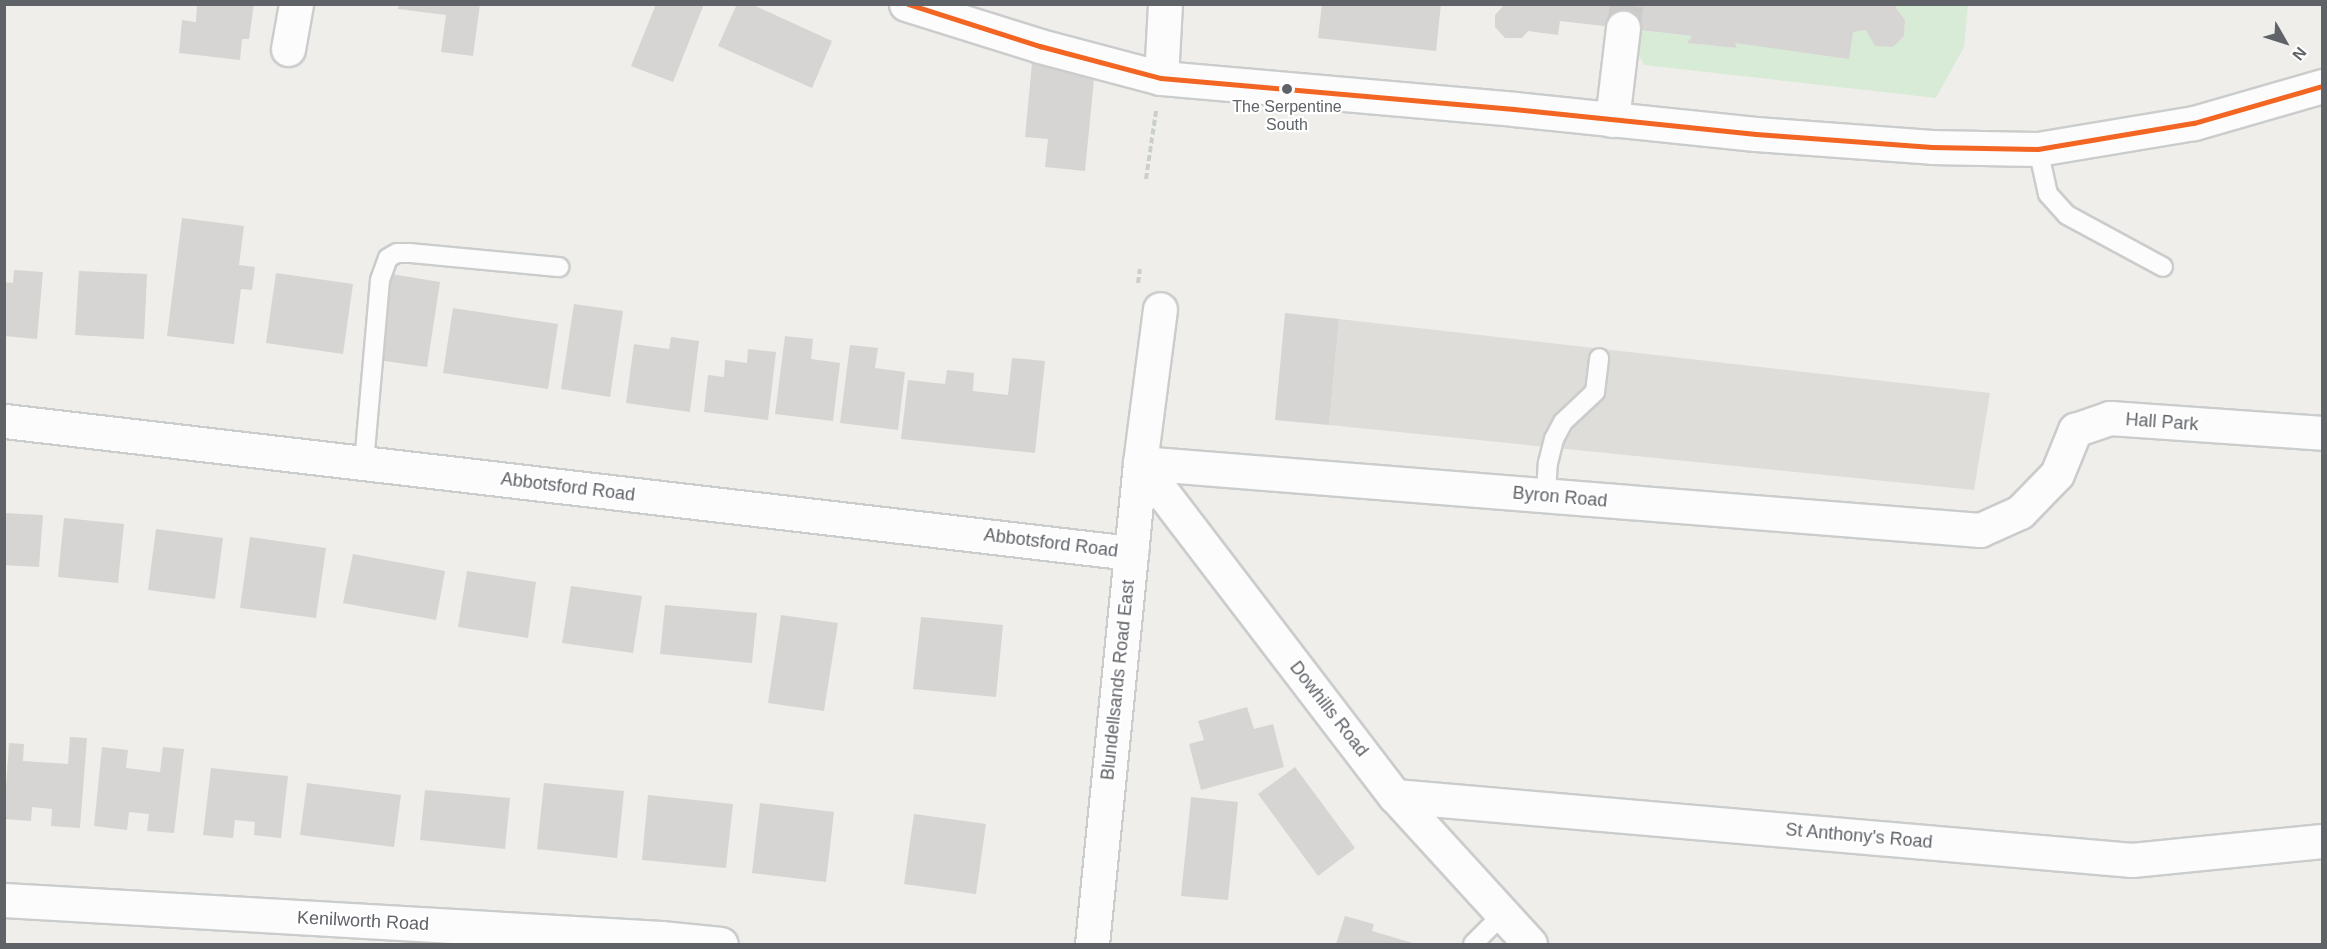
<!DOCTYPE html>
<style>
body{margin:0}
#map{position:relative;width:2327px;height:949px;overflow:hidden;background:#efeeea;font-family:Arial,sans-serif}
div>[style]{position:absolute}
[style*='--x']{left:calc(var(--x)*1px);top:calc(var(--y)*1px);width:calc(var(--w)*1px);rotate:calc(var(--a)*1deg)}
.industrial>*{inset:0;background:#dfddda}
.green>*{inset:0;background:#d8ebd6}
.building>*{inset:0;background:#d6d5d3}
.street-tunnel>*{height:33px;margin-top:-16.5px;transform-origin:0;background:repeating-linear-gradient(90deg,#cbcbca 0 33px,transparent 0 49px)}
.path>*{height:4px;margin-top:-2px;transform-origin:0;background:repeating-linear-gradient(90deg,#cacfcc 0 6px,transparent 0 9px)}
.roads{filter:drop-shadow(2px 0 #cbcccc) drop-shadow(-2px 0 #cbcccc) drop-shadow(0 2px #cbcccc) drop-shadow(0 -2px #cbcccc)}
.lane>*{height:18px;margin:-9px;padding:0 9px;transform-origin:9px;border-radius:9px;background:#fdfcfc}
.street>*{height:33px;margin:-16.5px;padding:0 16.5px;transform-origin:16.5px;border-radius:16.5px;background:#fdfcfc}
.bus-1>*{height:4.5px;margin:-2.25px;padding:0 2.25px;transform-origin:2.25px;border-radius:2.25px;background:#f26522}
.dots>*{width:16px;height:16px;translate:-50% -50%;box-sizing:border-box;border:3px solid #fff;border-radius:50%}
span{translate:-50% -50%;white-space:nowrap;text-align:center;line-height:1.15;-webkit-text-stroke:4.5px #fff;paint-order:stroke}
.bus-label{font-size:16px;color:#5f6368}
.street-label{font-size:18px;color:#5f6368}
.frame{position:absolute;inset:0;border:6px solid #5f6368;pointer-events:none}
.north{position:absolute;left:2255px;top:12px;width:60px;height:60px;-webkit-text-stroke:4px #fff;paint-order:stroke;rotate:129deg;font-size:16px;font-weight:700;line-height:24px;text-align:center;color:#5f6368}
.north::after{content:'';display:block;margin:auto;width:21px;height:27px;background:#5f6368;clip-path:polygon(50% 0,100% 100%,50% 72%,0 100%)}
</style>
<div id="map">
<div class="industrial">
<i style="clip-path:polygon(1339px 319px,1990px 393px,1974px 490px,1329px 425px)"></i>
</div>
<div class="green">
<i style="clip-path:polygon(1968px 4px,1964px 47px,1936px 98px,1644px 65px,1636px 50px,1637px 30px,1692px 36px,1688px 43px,1737px 48px,1735px 43px,1866px 30px,1893px 47px,1904px 36px,1905px 20px,1896px 8px,1896px 5px)"></i>
</div>
<div class="building">
<i style="clip-path:polygon(197px 4px,254px 4px,249px 39px,242px 39px,240px 60px,179px 53px,182px 20px,196px 22px)"></i>
<i style="clip-path:polygon(399px 4px,480px 4px,473px 56px,441px 52px,446px 15px,398px 9px)"></i>
<i style="clip-path:polygon(656px 4px,704px 4px,673px 82px,631px 66px)"></i>
<i style="clip-path:polygon(737px 4px,751px 4px,832px 41px,812px 88px,718px 46px)"></i>
<i style="clip-path:polygon(1322px 4px,1441px 4px,1436px 51px,1318px 38px)"></i>
<i style="clip-path:polygon(1505px 4px,1896px 4px,1896px 8px,1905px 20px,1904px 36px,1893px 47px,1875px 46px,1866px 30px,1853px 32px,1849px 59px,1735px 43px,1737px 48px,1687px 43px,1692px 36px,1560px 21px,1558px 35px,1528px 31px,1522px 38px,1505px 38px,1495px 27px,1495px 15px)"></i>
<i style="clip-path:polygon(1032px 63px,1095px 69px,1085px 171px,1045px 167px,1048px 139px,1025px 137px)"></i>
<i style="clip-path:polygon(182px 218px,244px 226px,239px 265px,255px 267px,252px 290px,241px 289px,234px 344px,167px 336px)"></i>
<i style="clip-path:polygon(14px 270px,43px 272px,37px 339px,4px 336px,4px 282px,13px 283px)"></i>
<i style="clip-path:polygon(79px 271px,147px 274px,144px 339px,75px 335px)"></i>
<i style="clip-path:polygon(276px 273px,353px 284px,343px 354px,266px 343px)"></i>
<i style="clip-path:polygon(391px 274px,440px 282px,427px 367px,378px 360px)"></i>
<i style="clip-path:polygon(574px 304px,623px 311px,610px 397px,561px 389px)"></i>
<i style="clip-path:polygon(453px 308px,558px 324px,548px 389px,443px 373px)"></i>
<i style="clip-path:polygon(1285px 313px,1339px 319px,1329px 425px,1275px 420px)"></i>
<i style="clip-path:polygon(785px 336px,813px 339px,811px 359px,840px 363px,833px 421px,775px 414px)"></i>
<i style="clip-path:polygon(671px 337px,699px 341px,690px 412px,626px 403px,634px 344px,669px 349px)"></i>
<i style="clip-path:polygon(850px 345px,878px 348px,875px 368px,905px 372px,898px 430px,840px 423px)"></i>
<i style="clip-path:polygon(748px 349px,776px 352px,768px 420px,704px 412px,708px 375px,724px 377px,725px 360px,747px 363px)"></i>
<i style="clip-path:polygon(1012px 358px,1045px 361px,1035px 453px,901px 439px,908px 380px,945px 384px,947px 370px,974px 373px,973px 391px,1008px 395px)"></i>
<i style="clip-path:polygon(4px 513px,43px 515px,39px 567px,4px 565px)"></i>
<i style="clip-path:polygon(64px 518px,124px 524px,118px 583px,58px 577px)"></i>
<i style="clip-path:polygon(156px 529px,223px 538px,215px 599px,148px 590px)"></i>
<i style="clip-path:polygon(250px 537px,326px 548px,316px 618px,240px 608px)"></i>
<i style="clip-path:polygon(353px 554px,445px 571px,436px 620px,343px 603px)"></i>
<i style="clip-path:polygon(467px 571px,536px 582px,528px 638px,458px 627px)"></i>
<i style="clip-path:polygon(571px 586px,642px 596px,633px 653px,562px 643px)"></i>
<i style="clip-path:polygon(665px 605px,757px 613px,752px 663px,660px 654px)"></i>
<i style="clip-path:polygon(781px 615px,838px 623px,824px 711px,768px 703px)"></i>
<i style="clip-path:polygon(921px 617px,1003px 625px,996px 697px,913px 689px)"></i>
<i style="clip-path:polygon(1247px 707px,1254px 729px,1273px 724px,1284px 767px,1201px 790px,1189px 744px,1204px 740px,1198px 721px)"></i>
<i style="clip-path:polygon(70px 737px,87px 738px,80px 828px,51px 826px,52px 809px,32px 807px,31px 821px,4px 819px,9px 743px,24px 744px,23px 761px,68px 764px)"></i>
<i style="clip-path:polygon(102px 747px,128px 750px,126px 768px,160px 772px,163px 747px,184px 749px,174px 833px,147px 831px,149px 814px,129px 812px,127px 830px,94px 826px)"></i>
<i style="clip-path:polygon(1295px 767px,1355px 848px,1318px 876px,1258px 794px)"></i>
<i style="clip-path:polygon(211px 768px,288px 776px,281px 838px,254px 835px,255px 822px,235px 820px,233px 838px,203px 835px)"></i>
<i style="clip-path:polygon(307px 783px,401px 795px,394px 847px,300px 835px)"></i>
<i style="clip-path:polygon(544px 783px,624px 791px,617px 858px,537px 849px)"></i>
<i style="clip-path:polygon(425px 790px,510px 798px,505px 849px,420px 840px)"></i>
<i style="clip-path:polygon(648px 795px,733px 804px,726px 868px,642px 860px)"></i>
<i style="clip-path:polygon(1191px 797px,1238px 802px,1228px 900px,1181px 896px)"></i>
<i style="clip-path:polygon(760px 803px,834px 812px,826px 882px,752px 873px)"></i>
<i style="clip-path:polygon(914px 814px,986px 824px,976px 894px,904px 884px)"></i>
<i style="clip-path:polygon(1345px 916px,1374px 924px,1372px 931px,1416px 944px,1336px 944px)"></i>
</div>
<div class="street-tunnel">
<i style="--x:1623;--y:28;--w:24;--a:-81"></i>
</div>
<div class="path">
<i style="--x:1146;--y:179;--w:69;--a:-81.6"></i>
<i style="--x:1138;--y:283;--w:14;--a:-82"></i>
</div>
<div class="roads">
<div class="lane">
<i style="--x:2038;--y:149;--w:46;--a:77.5"></i>
<i style="--x:2048;--y:194;--w:28;--a:48"></i>
<i style="--x:2067;--y:215;--w:109;--a:28.4"></i>
<i style="--x:364;--y:463;--w:184;--a:-85"></i>
<i style="--x:380;--y:280;--w:23;--a:-70"></i>
<i style="--x:388;--y:258;--w:10;--a:-29"></i>
<i style="--x:397;--y:253;--w:13;--a:0"></i>
<i style="--x:410;--y:253;--w:150;--a:5.4"></i>
<i style="--x:1546;--y:496;--w:33;--a:-87"></i>
<i style="--x:1548;--y:463;--w:25;--a:-76"></i>
<i style="--x:1554;--y:439;--w:19;--a:-62"></i>
<i style="--x:1563;--y:422;--w:44;--a:-43.2"></i>
<i style="--x:1595;--y:392;--w:34;--a:-83"></i>
<i style="--x:1473;--y:944;--w:42;--a:-45"></i>
</div>
<div class="street">
<i style="--x:906;--y:4;--w:140;--a:17.4"></i>
<i style="--x:1040;--y:46;--w:125;--a:14.8"></i>
<i style="--x:1161;--y:78;--w:354;--a:5"></i>
<i style="--x:1514;--y:109;--w:243;--a:5.9"></i>
<i style="--x:1756;--y:134;--w:176;--a:4.2"></i>
<i style="--x:1932;--y:147;--w:106;--a:1.1"></i>
<i style="--x:2038;--y:149;--w:158;--a:-9.5"></i>
<i style="--x:2194;--y:123;--w:133;--a:-16.1"></i>
<i style="--x:288;--y:49;--w:46;--a:-79.9"></i>
<i style="--x:1161;--y:78;--w:74;--a:-86.9"></i>
<i style="--x:1612;--y:120;--w:93;--a:-83.2"></i>
<i style="--x:5;--y:421;--w:1134;--a:6.69"></i>
<i style="--x:1140;--y:463;--w:843;--a:4.56"></i>
<i style="--x:1980;--y:530;--w:44;--a:-24.2"></i>
<i style="--x:2020;--y:512;--w:53;--a:-45.8"></i>
<i style="--x:2057;--y:474;--w:48;--a:-67.8"></i>
<i style="--x:2075;--y:430;--w:37;--a:-19"></i>
<i style="--x:2110;--y:418;--w:213;--a:4"></i>
<i style="--x:1140;--y:463;--w:419;--a:52.6"></i>
<i style="--x:1395;--y:796;--w:200;--a:47.6"></i>
<i style="--x:1395;--y:796;--w:740;--a:4.96"></i>
<i style="--x:2132;--y:860;--w:191;--a:-5.7"></i>
<i style="--x:4;--y:900;--w:658;--a:3.31"></i>
<i style="--x:661;--y:938;--w:60;--a:5.7"></i>
<i style="--x:1092;--y:944;--w:483;--a:-84.3"></i>
<i style="--x:1140;--y:463;--w:155;--a:-82.6"></i>
</div>
</div>
<div class="bus-1">
<i style="--x:908;--y:4;--w:139;--a:17.7"></i>
<i style="--x:1040;--y:46;--w:125;--a:14.8"></i>
<i style="--x:1161;--y:78;--w:354;--a:5"></i>
<i style="--x:1514;--y:109;--w:243;--a:5.9"></i>
<i style="--x:1756;--y:134;--w:176;--a:4.2"></i>
<i style="--x:1932;--y:147;--w:106;--a:1.1"></i>
<i style="--x:2038;--y:149;--w:158;--a:-9.5"></i>
<i style="--x:2194;--y:123;--w:133;--a:-16.1"></i>
</div>
<div class="dots">
<i style="left:1287px;top:89px;background:#5f6368"></i>
</div>
<div class="bus-label">
<span style="left:1287px;top:116px">The Serpentine<br>South</span>
</div>
<div class="street-label">
<span style="left:2162px;top:422px;rotate:4deg">Hall Park</span>
<span style="left:568px;top:487px;rotate:7deg">Abbotsford Road</span>
<span style="left:1560px;top:497px;rotate:5deg">Byron Road</span>
<span style="left:1051px;top:543px;rotate:7deg">Abbotsford Road</span>
<span style="left:1118px;top:680px;rotate:-84deg">Blundellsands Road East</span>
<span style="left:1329px;top:709px;rotate:52deg">Dowhills Road</span>
<span style="left:1859px;top:836px;rotate:5deg">St Anthony's Road</span>
<span style="left:363px;top:921px;rotate:3deg">Kenilworth Road</span>
</div>
<div class="frame"></div>
<div class="north">N</div>
</div>
